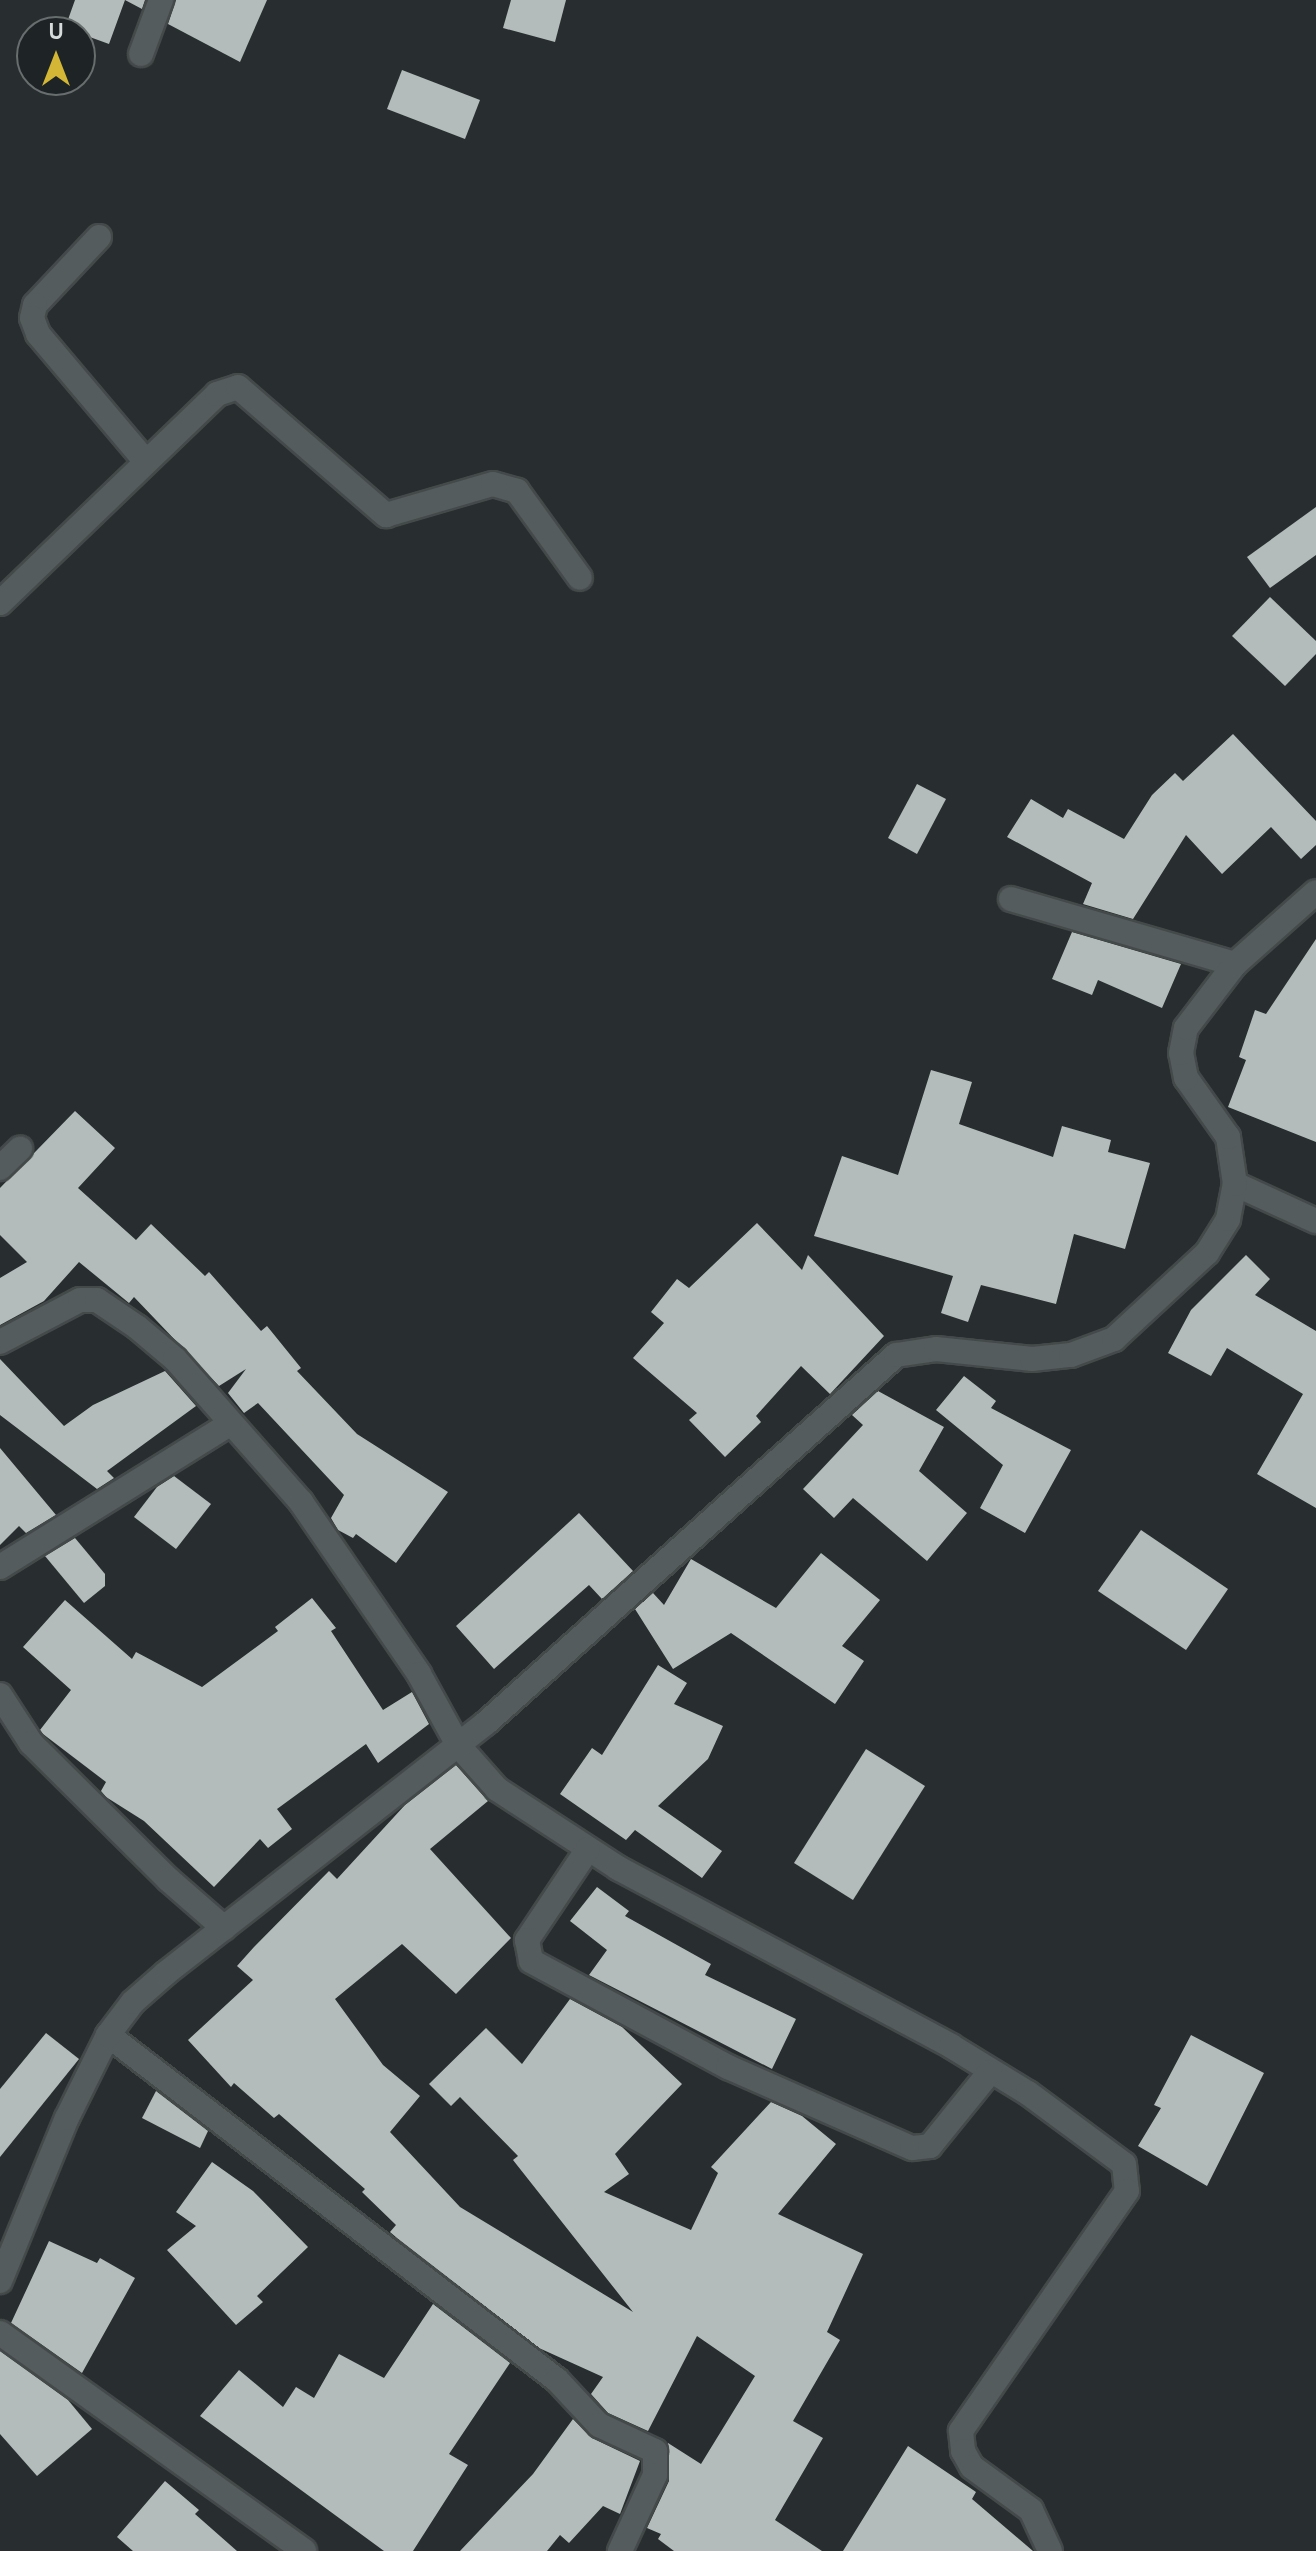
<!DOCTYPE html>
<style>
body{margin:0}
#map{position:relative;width:1316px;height:2551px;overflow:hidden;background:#282e2f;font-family:Overpass,sans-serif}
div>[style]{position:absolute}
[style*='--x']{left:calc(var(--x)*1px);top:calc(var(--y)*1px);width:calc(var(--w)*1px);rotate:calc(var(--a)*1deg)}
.building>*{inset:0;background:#b4bcbb}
.roads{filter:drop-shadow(2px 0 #44494a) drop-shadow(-2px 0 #44494a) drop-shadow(0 2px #44494a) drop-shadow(0 -2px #44494a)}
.minor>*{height:24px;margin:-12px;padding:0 12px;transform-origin:12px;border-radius:12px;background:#555c5d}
span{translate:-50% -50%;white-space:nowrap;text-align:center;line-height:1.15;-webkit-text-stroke:8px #1e2425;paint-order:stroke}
.north{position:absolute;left:16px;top:16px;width:80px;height:80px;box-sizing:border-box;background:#1e2425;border:2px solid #686d6e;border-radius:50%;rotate:0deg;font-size:22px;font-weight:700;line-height:32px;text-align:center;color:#d7dbdc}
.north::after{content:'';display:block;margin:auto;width:28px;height:36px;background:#d3b635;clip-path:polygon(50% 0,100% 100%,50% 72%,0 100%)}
</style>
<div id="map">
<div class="building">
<i style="clip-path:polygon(75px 0,145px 0,142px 9px,125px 0,109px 44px,65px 28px)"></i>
<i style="clip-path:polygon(176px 0,267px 0,240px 62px,168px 24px)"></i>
<i style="clip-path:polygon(511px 0,566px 0,555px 42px,503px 28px)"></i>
<i style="clip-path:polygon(402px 70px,480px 100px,465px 139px,387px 109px)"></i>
<i style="clip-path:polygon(1316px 507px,1316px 555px,1270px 588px,1247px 557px)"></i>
<i style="clip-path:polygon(1270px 597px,1316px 641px,1316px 654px,1285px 686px,1232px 636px)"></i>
<i style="clip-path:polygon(1233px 734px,1316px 821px,1316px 845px,1301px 859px,1271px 827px,1222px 874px,1186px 835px,1133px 919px,1083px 904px,1092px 883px,1007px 837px,1031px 799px,1063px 818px,1068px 809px,1124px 839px,1152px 795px,1175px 773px,1183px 781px)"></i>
<i style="clip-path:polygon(917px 784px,946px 799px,917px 854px,888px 838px)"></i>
<i style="clip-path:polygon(1072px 932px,1181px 964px,1162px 1008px,1098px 980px,1092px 995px,1052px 979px)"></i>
<i style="clip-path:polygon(1316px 939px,1316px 1142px,1228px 1107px,1246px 1060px,1239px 1057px,1255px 1010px,1266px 1014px)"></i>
<i style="clip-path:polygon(931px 1070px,972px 1082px,959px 1124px,1053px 1157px,1062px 1126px,1111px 1140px,1108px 1152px,1150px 1163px,1125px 1249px,1074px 1234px,1056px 1304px,981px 1285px,968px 1322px,941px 1313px,953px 1276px,814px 1236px,842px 1156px,898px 1175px)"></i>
<i style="clip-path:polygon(75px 1111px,115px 1148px,78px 1188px,136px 1240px,151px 1224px,205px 1276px,209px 1272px,261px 1331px,267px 1326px,301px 1368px,297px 1371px,357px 1434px,448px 1492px,396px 1563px,356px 1534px,353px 1538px,338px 1530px,331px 1518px,344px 1495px,258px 1403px,244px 1413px,228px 1393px,246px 1369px,219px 1386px,134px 1297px,129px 1303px,79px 1262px,44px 1301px,0 1325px,0 1278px,27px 1262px,0 1235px,0 1188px)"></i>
<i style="clip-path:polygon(757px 1223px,802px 1270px,808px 1255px,884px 1336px,830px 1394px,801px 1366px,756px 1416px,761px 1422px,725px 1457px,689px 1420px,697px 1413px,633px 1358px,664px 1323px,651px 1312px,677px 1279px,689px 1288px)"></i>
<i style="clip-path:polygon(1246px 1255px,1270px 1279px,1255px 1295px,1316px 1331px,1316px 1508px,1257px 1474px,1303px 1394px,1227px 1348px,1211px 1376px,1168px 1353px,1191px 1310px)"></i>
<i style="clip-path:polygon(0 1359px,64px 1426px,93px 1405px,165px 1371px,196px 1406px,107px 1471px,114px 1478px,97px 1489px,0 1415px)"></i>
<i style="clip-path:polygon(964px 1376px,996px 1401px,991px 1408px,1071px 1450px,1025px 1533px,980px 1508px,1003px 1465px,936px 1410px)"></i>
<i style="clip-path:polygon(878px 1391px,944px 1427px,919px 1471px,967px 1513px,927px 1561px,853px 1498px,834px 1518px,803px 1489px,863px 1425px,852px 1415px)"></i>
<i style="clip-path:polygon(0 1448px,56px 1515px,26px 1533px,19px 1526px,0 1545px)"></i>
<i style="clip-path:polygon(174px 1476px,211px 1504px,176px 1549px,134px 1517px,157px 1487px)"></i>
<i style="clip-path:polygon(579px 1513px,633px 1571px,602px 1599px,589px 1585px,494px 1669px,456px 1626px)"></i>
<i style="clip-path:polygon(1141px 1530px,1228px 1589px,1186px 1650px,1098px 1591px)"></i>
<i style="clip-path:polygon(75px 1538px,105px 1574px,105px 1586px,84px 1603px,45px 1556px)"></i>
<i style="clip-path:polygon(821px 1553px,880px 1600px,842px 1646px,864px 1661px,835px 1704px,731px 1633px,673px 1669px,635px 1609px,653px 1593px,664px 1605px,691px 1559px,776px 1608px)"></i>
<i style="clip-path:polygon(312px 1598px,336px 1628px,331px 1631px,383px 1710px,412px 1692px,429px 1724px,378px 1763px,366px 1744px,277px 1809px,292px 1829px,268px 1848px,260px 1839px,214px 1887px,144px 1821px,106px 1797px,101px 1791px,106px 1782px,43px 1734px,40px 1730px,71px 1690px,23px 1647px,65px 1600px,132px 1659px,136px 1652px,202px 1687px,278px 1631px,275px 1627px)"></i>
<i style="clip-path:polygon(658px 1665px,687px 1683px,674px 1704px,723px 1726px,708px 1759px,658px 1806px,722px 1851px,702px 1878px,635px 1830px,626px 1840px,560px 1794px,592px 1748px,602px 1755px)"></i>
<i style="clip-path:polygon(866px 1749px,925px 1786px,853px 1900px,794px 1863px)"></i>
<i style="clip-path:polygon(456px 1765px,488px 1801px,430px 1849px,511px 1938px,456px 1994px,402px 1944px,335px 1999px,383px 2065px,420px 2096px,390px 2132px,460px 2207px,633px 2312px,513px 2160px,518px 2156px,460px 2097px,451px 2106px,429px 2084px,486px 2028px,522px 2064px,570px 1999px,622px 2027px,682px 2084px,615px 2154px,629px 2174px,604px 2192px,691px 2230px,718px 2173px,711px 2167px,771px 2102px,802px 2116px,836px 2144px,778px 2214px,863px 2254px,827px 2332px,840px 2340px,793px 2421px,823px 2438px,775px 2520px,822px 2551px,674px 2551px,658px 2539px,661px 2534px,647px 2528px,669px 2481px,668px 2443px,701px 2464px,755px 2376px,697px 2336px,648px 2431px,608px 2413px,591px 2394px,603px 2377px,539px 2348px,397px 2238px,390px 2232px,396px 2225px,362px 2192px,365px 2189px,279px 2114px,274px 2118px,234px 2083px,231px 2087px,188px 2040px,253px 1980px,237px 1966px,254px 1947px,329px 1871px,337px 1879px,405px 1805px)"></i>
<i style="clip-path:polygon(597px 1887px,629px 1911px,625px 1916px,711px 1964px,705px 1975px,796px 2019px,772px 2069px,589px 1975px,607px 1950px,570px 1921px)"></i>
<i style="clip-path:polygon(46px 2033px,79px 2059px,0 2157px,0 2089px)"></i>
<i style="clip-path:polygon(1191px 2035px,1264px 2073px,1207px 2186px,1138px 2146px,1161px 2108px,1154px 2105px)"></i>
<i style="clip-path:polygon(156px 2091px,208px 2131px,200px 2148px,142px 2118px)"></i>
<i style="clip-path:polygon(212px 2162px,253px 2191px,308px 2247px,257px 2296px,263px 2302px,236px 2325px,167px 2250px,196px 2226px,176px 2212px)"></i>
<i style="clip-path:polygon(49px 2241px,97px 2263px,100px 2258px,135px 2278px,82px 2373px,11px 2323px)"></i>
<i style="clip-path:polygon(433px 2304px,510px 2363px,449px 2454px,468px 2465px,413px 2551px,384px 2551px,200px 2416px,239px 2370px,283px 2407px,296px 2387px,314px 2398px,339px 2354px,384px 2378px)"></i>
<i style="clip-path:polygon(0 2351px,68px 2400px,92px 2429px,37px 2476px,0 2434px)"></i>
<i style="clip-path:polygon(573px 2419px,592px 2438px,640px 2461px,620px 2514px,603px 2506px,569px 2543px,560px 2535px,547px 2551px,460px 2551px,533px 2474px)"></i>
<i style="clip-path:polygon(908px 2446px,976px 2492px,972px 2499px,1033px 2551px,843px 2551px)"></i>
<i style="clip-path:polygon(165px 2481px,199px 2510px,195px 2514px,237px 2551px,133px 2551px,117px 2537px)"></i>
</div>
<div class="roads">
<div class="minor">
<i style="--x:141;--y:54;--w:58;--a:-69.7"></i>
<i style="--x:99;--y:237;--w:93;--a:133.3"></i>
<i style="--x:35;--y:305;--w:13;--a:103"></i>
<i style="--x:32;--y:318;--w:17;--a:69"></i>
<i style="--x:38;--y:334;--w:167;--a:49.8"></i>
<i style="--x:0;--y:603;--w:301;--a:-43.9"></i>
<i style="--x:217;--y:394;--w:22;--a:-18"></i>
<i style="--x:238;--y:387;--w:196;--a:40.9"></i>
<i style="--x:386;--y:515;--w:111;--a:-16.2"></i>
<i style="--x:493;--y:484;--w:25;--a:16"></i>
<i style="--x:517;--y:491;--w:107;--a:54.1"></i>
<i style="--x:1011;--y:899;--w:233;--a:16.2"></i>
<i style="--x:0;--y:1168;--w:28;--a:-44"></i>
<i style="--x:1235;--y:1184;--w:89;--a:24.6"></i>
<i style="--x:0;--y:1342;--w:90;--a:-27.7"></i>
<i style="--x:80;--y:1300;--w:17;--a:0"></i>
<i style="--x:97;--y:1300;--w:48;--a:34"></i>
<i style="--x:137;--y:1327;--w:50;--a:40.1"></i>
<i style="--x:175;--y:1359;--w:191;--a:48.6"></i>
<i style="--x:301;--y:1502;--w:209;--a:55.5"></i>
<i style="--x:419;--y:1674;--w:81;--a:61.2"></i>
<i style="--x:458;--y:1745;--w:59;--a:48.4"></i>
<i style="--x:497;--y:1789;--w:145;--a:33.1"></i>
<i style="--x:618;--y:1868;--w:378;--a:28.1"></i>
<i style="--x:951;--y:2046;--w:90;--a:31.4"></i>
<i style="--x:1028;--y:2093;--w:119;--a:36.5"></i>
<i style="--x:1124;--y:2164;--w:27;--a:84"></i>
<i style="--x:1127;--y:2191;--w:292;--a:124.7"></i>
<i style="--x:961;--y:2431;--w:20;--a:84"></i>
<i style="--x:963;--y:2451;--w:18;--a:61"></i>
<i style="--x:972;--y:2467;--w:73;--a:36.1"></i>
<i style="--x:1031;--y:2510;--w:45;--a:65.1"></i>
<i style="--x:0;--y:1567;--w:269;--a:-31.9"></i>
<i style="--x:0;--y:1695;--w:57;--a:57.1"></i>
<i style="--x:31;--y:1743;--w:194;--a:44.8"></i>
<i style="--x:169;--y:1880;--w:73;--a:41.1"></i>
<i style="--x:588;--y:1849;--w:110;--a:123.8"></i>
<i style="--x:527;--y:1940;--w:21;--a:79"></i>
<i style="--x:531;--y:1961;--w:224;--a:28.3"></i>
<i style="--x:728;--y:2067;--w:201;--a:23.8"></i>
<i style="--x:912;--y:2148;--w:18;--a:-6"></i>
<i style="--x:930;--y:2146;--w:95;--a:-51"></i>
<i style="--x:108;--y:2035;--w:566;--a:37.54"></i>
<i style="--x:557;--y:2380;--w:62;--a:47"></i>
<i style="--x:599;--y:2425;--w:62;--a:24.9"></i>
<i style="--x:655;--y:2451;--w:24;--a:90"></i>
<i style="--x:655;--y:2475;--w:84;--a:114.7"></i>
<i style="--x:0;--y:2281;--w:176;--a:-67.7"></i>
<i style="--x:67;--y:2118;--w:93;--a:-63.7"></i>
<i style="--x:108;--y:2035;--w:41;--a:-52.9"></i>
<i style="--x:133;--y:2002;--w:44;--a:-41.3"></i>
<i style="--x:166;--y:1973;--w:406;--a:-38"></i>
<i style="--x:486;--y:1723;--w:551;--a:-41.91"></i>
<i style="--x:896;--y:1355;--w:40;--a:-8.5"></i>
<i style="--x:936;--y:1349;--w:97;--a:5.9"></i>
<i style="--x:1032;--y:1359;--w:39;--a:-6"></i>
<i style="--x:1071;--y:1355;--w:46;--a:-20.4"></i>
<i style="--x:1114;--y:1339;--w:127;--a:-42.8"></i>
<i style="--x:1207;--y:1253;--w:40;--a:-58"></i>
<i style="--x:1228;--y:1219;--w:36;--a:-79"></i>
<i style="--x:1235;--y:1184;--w:48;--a:-98.5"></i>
<i style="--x:1228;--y:1137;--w:72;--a:-125.4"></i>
<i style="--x:1186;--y:1078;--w:25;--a:-101"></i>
<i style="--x:1181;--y:1053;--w:25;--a:-79"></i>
<i style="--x:1186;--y:1028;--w:81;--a:-52.6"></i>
<i style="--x:1235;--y:964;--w:108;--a:-41.6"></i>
<i style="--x:0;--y:2333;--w:374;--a:35.6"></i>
</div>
</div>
<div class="north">U</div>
</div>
